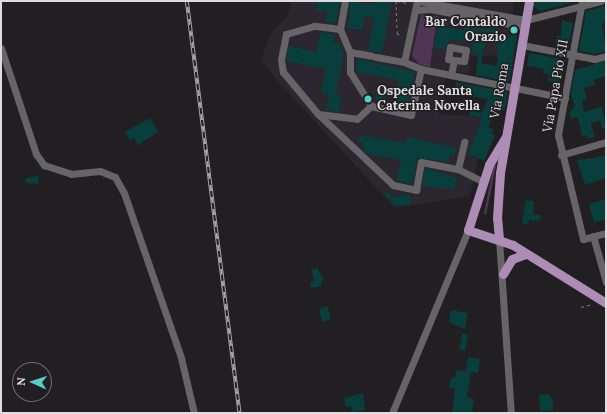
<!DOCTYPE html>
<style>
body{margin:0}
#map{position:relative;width:607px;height:414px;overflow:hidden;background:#221f22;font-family:Lora,serif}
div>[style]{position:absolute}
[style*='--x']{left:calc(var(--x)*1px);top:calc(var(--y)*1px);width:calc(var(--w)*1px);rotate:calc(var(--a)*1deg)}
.built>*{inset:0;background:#2c262e}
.green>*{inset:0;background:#503556}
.building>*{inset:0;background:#083e3b}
.path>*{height:1px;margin-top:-0.5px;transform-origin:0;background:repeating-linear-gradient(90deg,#7b797b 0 3px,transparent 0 6px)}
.minor>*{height:7px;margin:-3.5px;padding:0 3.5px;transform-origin:3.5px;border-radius:3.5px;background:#676468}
.major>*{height:9px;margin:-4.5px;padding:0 4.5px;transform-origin:4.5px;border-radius:4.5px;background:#ad8cb5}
.rail>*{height:3.5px;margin-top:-1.75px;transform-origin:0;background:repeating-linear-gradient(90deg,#221f22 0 6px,#a6a4a6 0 12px);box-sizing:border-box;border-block:1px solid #a6a4a6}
.dots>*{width:11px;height:11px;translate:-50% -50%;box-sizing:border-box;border:2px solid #221f22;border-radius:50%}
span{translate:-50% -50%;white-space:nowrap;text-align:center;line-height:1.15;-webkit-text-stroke:3px #221f22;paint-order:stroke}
.poi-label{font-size:13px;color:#dedcde;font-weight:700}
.right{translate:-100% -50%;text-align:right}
.left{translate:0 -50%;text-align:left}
.street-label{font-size:13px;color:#dedcde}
.frame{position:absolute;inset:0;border:2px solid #dedcde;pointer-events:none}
.north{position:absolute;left:12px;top:362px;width:40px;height:40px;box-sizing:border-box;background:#221f22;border:1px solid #6d6b6d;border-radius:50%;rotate:273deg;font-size:11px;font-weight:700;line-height:16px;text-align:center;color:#dedcde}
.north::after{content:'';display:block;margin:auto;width:14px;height:18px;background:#54cdc6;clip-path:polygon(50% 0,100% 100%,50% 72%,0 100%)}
</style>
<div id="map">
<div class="built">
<i style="clip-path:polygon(292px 1px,514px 1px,510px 37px,498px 55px,471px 57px,469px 74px,447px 70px,439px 114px,483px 117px,468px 154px,478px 159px,470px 196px,395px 208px,280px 84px,261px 60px,271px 33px,287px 17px)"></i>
</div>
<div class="green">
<i style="clip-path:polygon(421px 14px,448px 18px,446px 26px,436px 25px,430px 67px,419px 64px,412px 56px)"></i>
<i style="clip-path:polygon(494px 164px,496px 166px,486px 215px,484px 213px)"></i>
</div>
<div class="building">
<i style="clip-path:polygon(340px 1px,336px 23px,325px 22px,327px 11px,317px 11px,316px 2px)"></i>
<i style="clip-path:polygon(350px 1px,373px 5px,374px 1px,392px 1px,382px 53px,368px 50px,374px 18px,365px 16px,363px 30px,348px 28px)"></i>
<i style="clip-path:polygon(535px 1px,575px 1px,575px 2px,539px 11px,534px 6px)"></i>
<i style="clip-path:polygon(606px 6px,606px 21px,602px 24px,606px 51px,595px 54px,579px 51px,586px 11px)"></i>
<i style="clip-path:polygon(562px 20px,573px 23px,568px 49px,555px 46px,557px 36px,561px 36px)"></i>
<i style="clip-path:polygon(evenodd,468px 21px,474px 22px,473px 28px,500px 29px,499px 35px,510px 37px,511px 29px,518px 31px,509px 82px,476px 75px,478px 54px,472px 53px,473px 43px,450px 39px,445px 49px,434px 48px,438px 26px,464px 30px,468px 21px,486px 38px,498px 40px,497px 66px,481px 63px,486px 38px)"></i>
<i style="clip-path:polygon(320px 32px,335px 35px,333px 43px,341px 44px,340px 51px,344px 52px,336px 94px,342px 95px,339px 112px,326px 110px,329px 95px,321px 92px,326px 69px,286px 61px,289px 46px,316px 52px)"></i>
<i style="clip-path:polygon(529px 53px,566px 60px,559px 83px,548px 81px,549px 74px,543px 73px,544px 69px,527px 66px)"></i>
<i style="clip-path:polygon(357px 59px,415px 72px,408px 107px,394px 104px,399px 80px,356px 72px)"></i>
<i style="clip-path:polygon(606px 61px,606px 76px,593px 80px,595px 85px,584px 88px,587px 99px,582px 101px,584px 112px,602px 107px,606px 128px,602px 129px,600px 121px,591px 123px,595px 137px,588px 139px,586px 135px,582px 137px,578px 117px,572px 119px,569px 113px,575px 106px,571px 94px,575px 70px)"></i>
<i style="clip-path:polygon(456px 82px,508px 92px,505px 108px,500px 113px,494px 112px,488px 127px,493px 129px,491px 133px,495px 136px,484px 161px,468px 154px,483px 117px,469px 116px,471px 111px,482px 113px,488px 99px,458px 94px,454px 91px)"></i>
<i style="clip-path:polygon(377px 89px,387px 91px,385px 101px,375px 99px)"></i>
<i style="clip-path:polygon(150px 118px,158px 132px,138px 145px,134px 138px,130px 140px,125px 132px)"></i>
<i style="clip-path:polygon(360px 135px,406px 143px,407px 137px,457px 148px,455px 155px,450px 154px,449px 162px,417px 158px,412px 184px,397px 181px,401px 160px,367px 154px,363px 150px,364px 143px,358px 142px)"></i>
<i style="clip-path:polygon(606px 156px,606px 178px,585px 185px,577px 160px)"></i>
<i style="clip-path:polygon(425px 168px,457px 178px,455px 190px,422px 186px)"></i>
<i style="clip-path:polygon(39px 175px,38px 184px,26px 183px,25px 179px)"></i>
<i style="clip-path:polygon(390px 192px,391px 197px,410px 194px,412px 204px,396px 206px,383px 193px)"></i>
<i style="clip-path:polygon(606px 199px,606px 219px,594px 223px,589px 204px)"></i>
<i style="clip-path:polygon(526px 200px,534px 201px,533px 215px,541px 215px,540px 221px,529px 220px,528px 224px,522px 224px)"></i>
<i style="clip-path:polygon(317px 268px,324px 280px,321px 281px,322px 286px,311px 288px,310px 283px,314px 281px,311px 269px)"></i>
<i style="clip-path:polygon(327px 306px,331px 319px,322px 322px,319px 309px)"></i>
<i style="clip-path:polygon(451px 310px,468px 313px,465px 329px,449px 322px)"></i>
<i style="clip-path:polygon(462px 333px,468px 335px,465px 351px,459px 349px)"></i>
<i style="clip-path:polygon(468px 357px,480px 359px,478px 373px,471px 372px,467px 396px,474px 400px,472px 412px,452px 413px,455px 388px,449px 387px,451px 378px,455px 378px,456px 370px,466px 371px)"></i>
<i style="clip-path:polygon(363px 393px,365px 410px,352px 412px,351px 406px,346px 407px,344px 398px)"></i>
<i style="clip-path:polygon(549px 394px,553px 401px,553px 410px,540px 411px,539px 395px)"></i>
</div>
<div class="path">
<i style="--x:396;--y:1;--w:32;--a:88"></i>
<i style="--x:397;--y:33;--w:6;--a:39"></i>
<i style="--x:397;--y:1;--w:11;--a:10"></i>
<i style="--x:581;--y:307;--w:12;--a:-14"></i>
</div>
<div class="minor">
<i style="--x:345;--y:1;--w:28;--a:100"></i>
<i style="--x:340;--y:29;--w:25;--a:67"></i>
<i style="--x:350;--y:52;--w:22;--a:10"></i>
<i style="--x:417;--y:1;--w:62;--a:102"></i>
<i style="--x:404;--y:62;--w:18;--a:22"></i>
<i style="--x:421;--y:69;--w:147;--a:11.4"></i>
<i style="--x:419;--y:1;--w:109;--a:10.1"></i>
<i style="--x:526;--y:20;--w:77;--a:-14.2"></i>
<i style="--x:582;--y:1;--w:136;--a:100.2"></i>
<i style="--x:558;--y:135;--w:107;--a:76.5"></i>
<i style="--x:583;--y:239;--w:24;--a:-15"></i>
<i style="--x:416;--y:10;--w:14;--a:-4"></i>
<i style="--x:430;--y:9;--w:97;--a:10.7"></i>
<i style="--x:340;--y:29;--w:26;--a:-173"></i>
<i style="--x:314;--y:26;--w:29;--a:164"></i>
<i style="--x:286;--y:34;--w:26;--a:101"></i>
<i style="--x:281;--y:60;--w:12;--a:81"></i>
<i style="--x:283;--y:72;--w:55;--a:50.2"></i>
<i style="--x:318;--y:114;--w:39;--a:7"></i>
<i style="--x:357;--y:119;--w:19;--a:-43"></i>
<i style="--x:522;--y:45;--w:74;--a:10.9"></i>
<i style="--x:595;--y:59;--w:11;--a:-15"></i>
<i style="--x:1;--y:48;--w:112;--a:71.7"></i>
<i style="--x:36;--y:154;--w:14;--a:54"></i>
<i style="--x:44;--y:165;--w:28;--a:18"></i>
<i style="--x:71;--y:174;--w:29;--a:-6"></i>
<i style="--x:100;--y:171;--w:16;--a:22"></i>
<i style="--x:115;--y:177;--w:18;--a:61"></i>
<i style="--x:124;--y:193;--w:175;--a:70.9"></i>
<i style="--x:181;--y:358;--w:57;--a:76.7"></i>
<i style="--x:350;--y:52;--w:20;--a:90"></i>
<i style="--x:350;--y:72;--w:40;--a:58"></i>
<i style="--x:371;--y:106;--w:41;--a:12.7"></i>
<i style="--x:411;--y:115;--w:47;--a:-77.7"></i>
<i style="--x:376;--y:57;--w:28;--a:10"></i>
<i style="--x:451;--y:75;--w:15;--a:-79"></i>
<i style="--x:454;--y:60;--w:10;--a:6"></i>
<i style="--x:464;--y:61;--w:11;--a:-80"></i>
<i style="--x:466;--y:50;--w:16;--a:-169"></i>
<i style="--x:450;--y:47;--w:12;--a:99"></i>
<i style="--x:448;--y:59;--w:6;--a:9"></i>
<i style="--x:318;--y:114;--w:103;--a:43.4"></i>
<i style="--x:393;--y:185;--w:24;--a:12"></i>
<i style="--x:416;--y:190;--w:28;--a:-80"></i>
<i style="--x:421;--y:162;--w:38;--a:11"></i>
<i style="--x:458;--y:169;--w:28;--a:-77"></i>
<i style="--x:561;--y:155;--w:47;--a:-16.1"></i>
<i style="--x:458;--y:169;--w:29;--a:27"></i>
<i style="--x:593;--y:236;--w:48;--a:74.2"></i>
<i style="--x:499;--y:239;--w:174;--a:86.1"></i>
<i style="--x:392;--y:413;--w:198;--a:-67.4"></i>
</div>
<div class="major">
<i style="--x:505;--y:138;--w:31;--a:121"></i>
<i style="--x:489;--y:165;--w:68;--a:107.9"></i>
<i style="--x:468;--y:230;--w:47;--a:18.4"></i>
<i style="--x:513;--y:245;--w:110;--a:31.9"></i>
<i style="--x:499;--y:239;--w:21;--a:-95"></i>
<i style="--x:497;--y:218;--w:45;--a:-86.2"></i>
<i style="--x:500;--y:173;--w:174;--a:-80.4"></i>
<i style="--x:503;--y:274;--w:17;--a:-59"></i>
<i style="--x:512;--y:259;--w:15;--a:-20"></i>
</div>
<div class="rail">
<i style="--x:187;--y:1;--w:415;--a:82.7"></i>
</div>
<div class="dots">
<i style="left:514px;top:30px;background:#54cdc6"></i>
<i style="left:368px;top:99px;background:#54cdc6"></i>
</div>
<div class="poi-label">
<span class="right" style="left:506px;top:30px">Bar Contaldo<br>Orazio</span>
<span class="left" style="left:377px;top:99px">Ospedale Santa<br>Caterina Novella</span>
</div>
<div class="street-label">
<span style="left:556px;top:86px;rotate:-80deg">Via Papa Pio XII</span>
<span style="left:500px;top:91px;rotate:-80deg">Via Roma</span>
</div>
<div class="frame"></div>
<div class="north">N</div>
</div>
